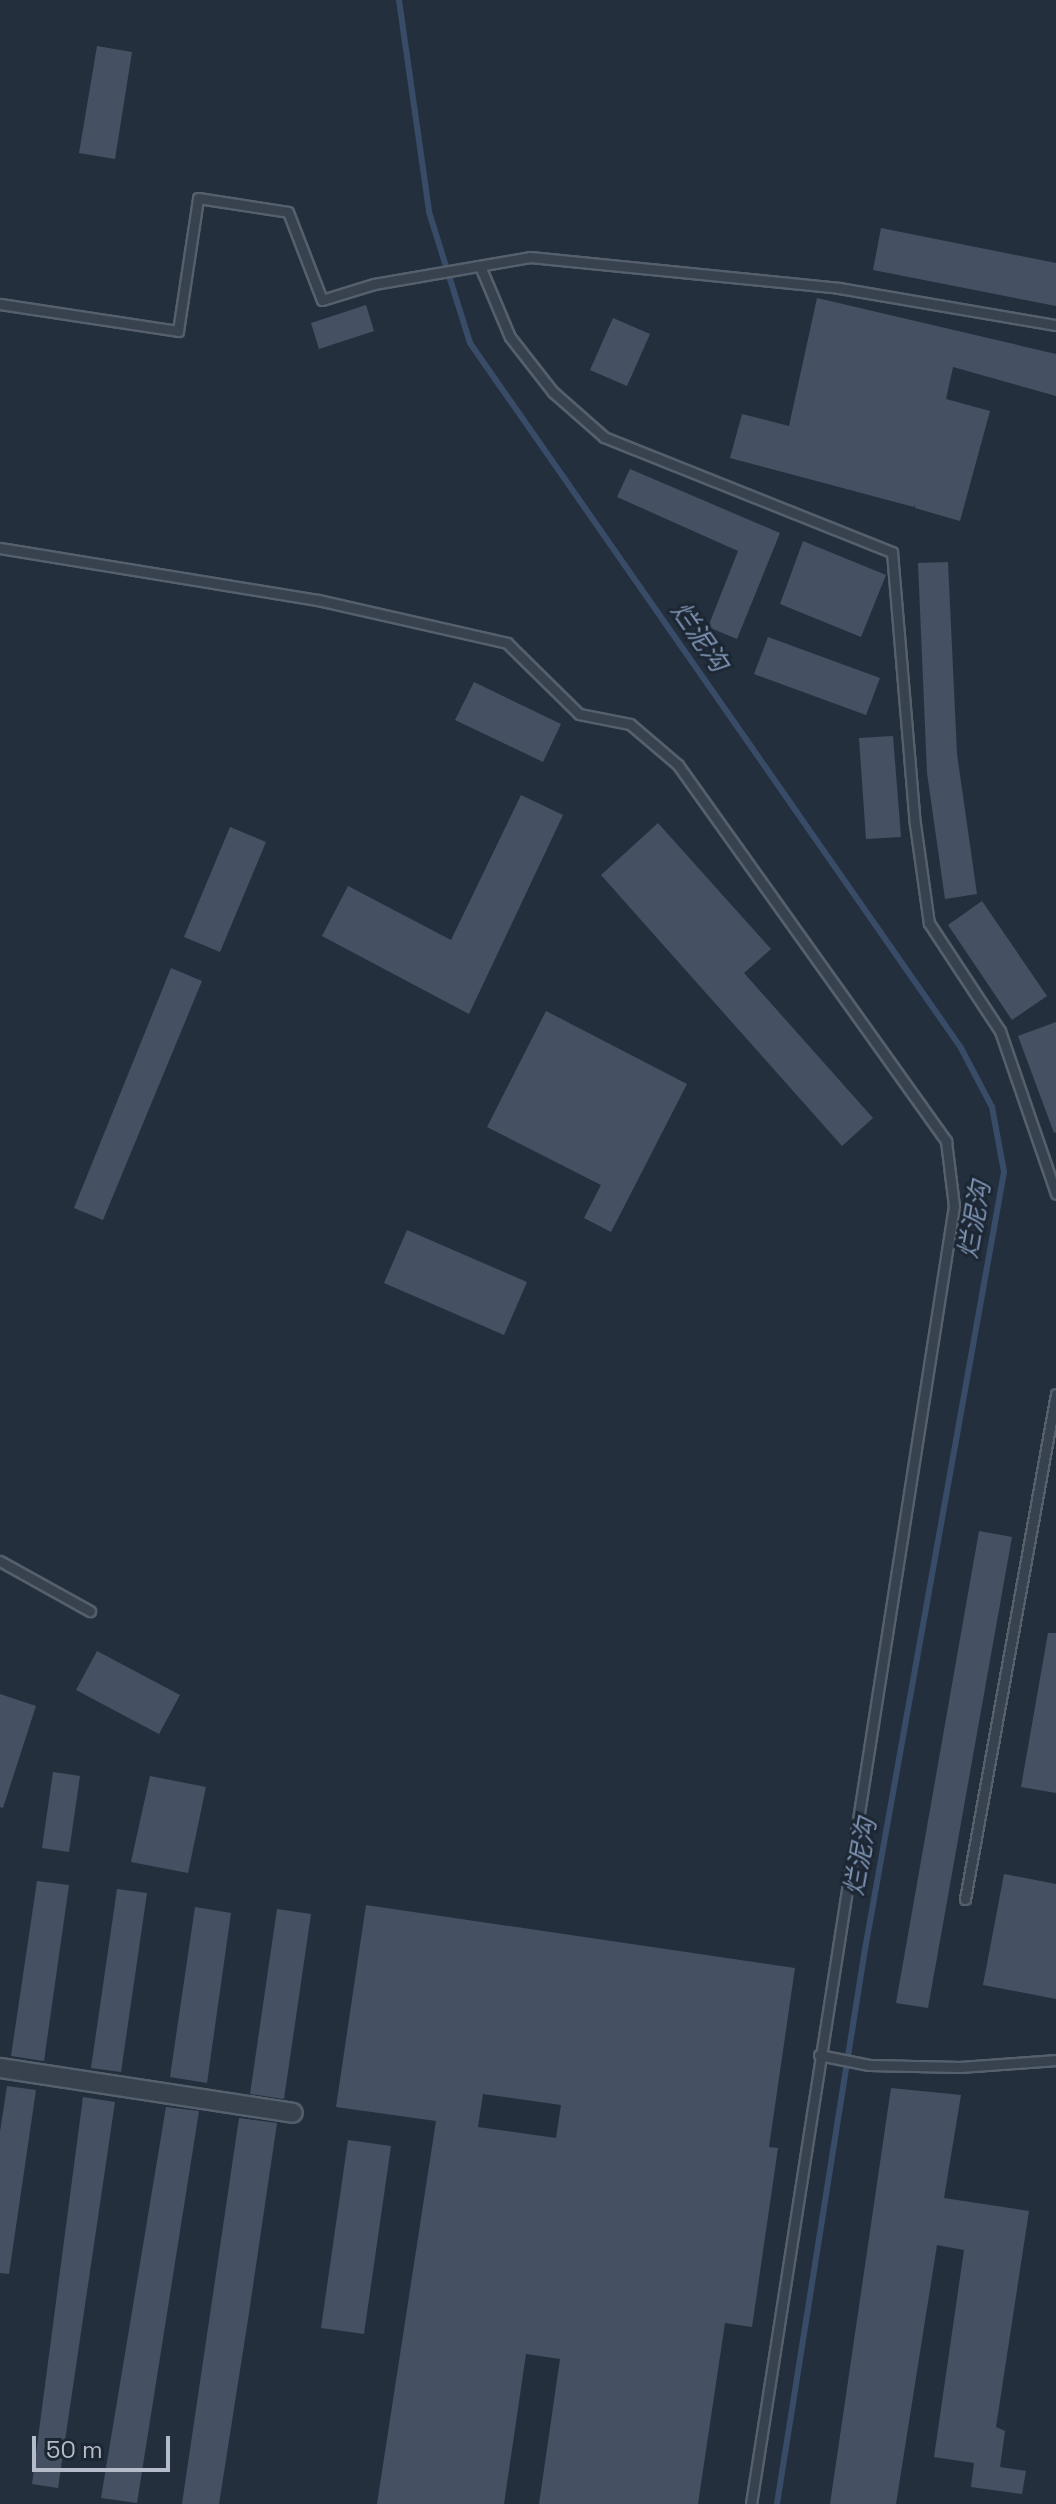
<!DOCTYPE html>
<meta charset="utf-8">
<style>
body{margin:0}
#map{position:relative;width:1056px;height:2504px;overflow:hidden;background:#242f3e;font-family:"Space Grotesk","Noto Sans SC",sans-serif}
div>[style]{position:absolute}
[style*='--x']{left:calc(var(--x)*1px);top:calc(var(--y)*1px);width:calc(var(--w)*1px);rotate:calc(var(--a)*1deg)}
.stream>*{height:6px;margin:-3px;padding:0 3px;transform-origin:3px;border-radius:3px;background:#394c67}
.building>*{inset:0;background:#455162}
.roads{filter:drop-shadow(2px 0 #565f6c) drop-shadow(-2px 0 #565f6c) drop-shadow(0 2px #565f6c) drop-shadow(0 -2px #565f6c)}
.service>*{height:9px;margin:-4.5px;padding:0 4.5px;transform-origin:4.5px;border-radius:4.5px;background:#38414e}
.minor>*{height:18px;margin:-9px;padding:0 9px;transform-origin:9px;border-radius:9px;background:#38414e}
span{translate:-50% -50%;white-space:nowrap;text-align:center;line-height:1.15;-webkit-text-stroke:6px #1d2633;paint-order:stroke}
.water-label{font-size:26px;color:#7c92b1;font-style:italic}
.scale{position:absolute;left:32px;top:2436px;width:138px;height:36px;box-sizing:border-box;border:4px solid #b4bcc9;border-top:0;padding-left:10px;font-size:24px;line-height:28px;white-space:nowrap;color:#b4bcc9;-webkit-text-stroke:6px #1d2633;paint-order:stroke}
</style>
<div id="map">
<div class="stream">
<i style="--x:399;--y:0;--w:214;--a:81.9"></i>
<i style="--x:429;--y:212;--w:137;--a:72.6"></i>
<i style="--x:470;--y:343;--w:859;--a:55.14"></i>
<i style="--x:961;--y:1048;--w:67;--a:62.3"></i>
<i style="--x:992;--y:1107;--w:66;--a:79.5"></i>
<i style="--x:1004;--y:1172;--w:789;--a:100.14"></i>
<i style="--x:865;--y:1949;--w:562;--a:99.01"></i>
</div>
<div class="building">
<i style="clip-path:polygon(97px 46px,132px 52px,115px 159px,79px 153px)"></i>
<i style="clip-path:polygon(881px 228px,1056px 263px,1056px 306px,873px 270px)"></i>
<i style="clip-path:polygon(817px 298px,1056px 354px,1056px 396px,953px 367px,946px 399px,990px 411px,960px 521px,915px 508px,915px 504px,914px 507px,730px 458px,742px 414px,789px 426px)"></i>
<i style="clip-path:polygon(366px 305px,374px 331px,319px 349px,311px 323px)"></i>
<i style="clip-path:polygon(613px 318px,650px 334px,627px 386px,590px 370px)"></i>
<i style="clip-path:polygon(630px 469px,780px 533px,737px 639px,708px 627px,738px 551px,617px 497px)"></i>
<i style="clip-path:polygon(803px 541px,886px 575px,861px 637px,780px 604px)"></i>
<i style="clip-path:polygon(948px 562px,957px 754px,977px 894px,945px 899px,927px 773px,918px 563px)"></i>
<i style="clip-path:polygon(768px 637px,880px 678px,866px 715px,754px 674px)"></i>
<i style="clip-path:polygon(474px 682px,561px 724px,543px 762px,455px 720px)"></i>
<i style="clip-path:polygon(893px 736px,901px 837px,866px 839px,859px 738px)"></i>
<i style="clip-path:polygon(521px 795px,563px 815px,469px 1014px,322px 936px,348px 886px,451px 940px)"></i>
<i style="clip-path:polygon(658px 823px,771px 949px,744px 973px,873px 1118px,842px 1146px,601px 875px)"></i>
<i style="clip-path:polygon(230px 827px,266px 842px,220px 952px,184px 937px)"></i>
<i style="clip-path:polygon(982px 901px,1047px 996px,1012px 1020px,948px 925px)"></i>
<i style="clip-path:polygon(171px 968px,202px 981px,103px 1220px,74px 1208px)"></i>
<i style="clip-path:polygon(546px 1011px,687px 1084px,611px 1232px,584px 1218px,601px 1185px,487px 1127px)"></i>
<i style="clip-path:polygon(1056px 1022px,1056px 1132px,1054px 1133px,1018px 1036px)"></i>
<i style="clip-path:polygon(407px 1230px,527px 1282px,504px 1335px,384px 1283px)"></i>
<i style="clip-path:polygon(979px 1531px,1012px 1537px,928px 2008px,896px 2003px)"></i>
<i style="clip-path:polygon(1048px 1633px,1056px 1633px,1056px 1793px,1021px 1787px)"></i>
<i style="clip-path:polygon(97px 1651px,180px 1695px,159px 1734px,76px 1690px)"></i>
<i style="clip-path:polygon(0 1694px,36px 1706px,3px 1808px,0 1807px)"></i>
<i style="clip-path:polygon(53px 1772px,80px 1776px,69px 1852px,42px 1848px)"></i>
<i style="clip-path:polygon(150px 1776px,206px 1787px,188px 1873px,131px 1862px)"></i>
<i style="clip-path:polygon(1004px 1874px,1056px 1884px,1056px 1999px,983px 1985px)"></i>
<i style="clip-path:polygon(37px 1881px,69px 1885px,44px 2061px,11px 2056px)"></i>
<i style="clip-path:polygon(117px 1889px,147px 1893px,121px 2072px,91px 2068px)"></i>
<i style="clip-path:polygon(evenodd,366px 1905px,795px 1968px,769px 2147px,778px 2148px,752px 2327px,725px 2323px,698px 2504px,539px 2504px,560px 2359px,526px 2354px,504px 2504px,377px 2504px,436px 2121px,336px 2107px,366px 1905px,483px 2094px,561px 2105px,556px 2138px,478px 2127px,483px 2094px)"></i>
<i style="clip-path:polygon(195px 1907px,231px 1913px,207px 2083px,170px 2077px)"></i>
<i style="clip-path:polygon(277px 1909px,311px 1914px,284px 2099px,250px 2094px)"></i>
<i style="clip-path:polygon(7px 2086px,36px 2090px,9px 2274px,0 2273px,0 2132px)"></i>
<i style="clip-path:polygon(891px 2088px,961px 2095px,944px 2198px,1029px 2211px,996px 2427px,1005px 2431px,1000px 2467px,1026px 2471px,1022px 2494px,971px 2487px,974px 2463px,934px 2457px,964px 2250px,937px 2245px,896px 2504px,830px 2504px)"></i>
<i style="clip-path:polygon(83px 2097px,115px 2102px,58px 2488px,32px 2484px)"></i>
<i style="clip-path:polygon(166px 2107px,199px 2111px,137px 2503px,101px 2498px)"></i>
<i style="clip-path:polygon(239px 2118px,277px 2123px,249px 2313px,219px 2504px,182px 2504px)"></i>
<i style="clip-path:polygon(348px 2140px,391px 2146px,364px 2334px,321px 2328px)"></i>
</div>
<div class="roads">
<div class="service">
<i style="--x:480;--y:266;--w:77;--a:67.1"></i>
<i style="--x:510;--y:337;--w:70;--a:52"></i>
<i style="--x:553;--y:392;--w:68;--a:41.4"></i>
<i style="--x:604;--y:437;--w:310;--a:21.8"></i>
<i style="--x:892;--y:552;--w:273;--a:85.2"></i>
<i style="--x:915;--y:824;--w:100;--a:82"></i>
<i style="--x:929;--y:923;--w:129;--a:56.7"></i>
<i style="--x:1000;--y:1031;--w:172;--a:71"></i>
<i style="--x:0;--y:304;--w:180;--a:8.6"></i>
<i style="--x:178;--y:331;--w:134;--a:-81.4"></i>
<i style="--x:198;--y:198;--w:91;--a:8.8"></i>
<i style="--x:288;--y:212;--w:94;--a:68.9"></i>
<i style="--x:322;--y:300;--w:54;--a:-17.1"></i>
<i style="--x:374;--y:284;--w:158;--a:-9.8"></i>
<i style="--x:530;--y:257;--w:311;--a:5.7"></i>
<i style="--x:839;--y:288;--w:220;--a:9.7"></i>
<i style="--x:0;--y:548;--w:322;--a:9.3"></i>
<i style="--x:318;--y:600;--w:194;--a:12.8"></i>
<i style="--x:507;--y:643;--w:101;--a:44.6"></i>
<i style="--x:579;--y:714;--w:52;--a:11.1"></i>
<i style="--x:630;--y:724;--w:63;--a:40.5"></i>
<i style="--x:678;--y:765;--w:462;--a:54.5"></i>
<i style="--x:946;--y:1141;--w:65;--a:83"></i>
<i style="--x:954;--y:1206;--w:1314;--a:98.89"></i>
<i style="--x:0;--y:1561;--w:103;--a:29.1"></i>
<i style="--x:965;--y:1899;--w:513;--a:-79.79"></i>
<i style="--x:819;--y:2055;--w:51;--a:11.3"></i>
<i style="--x:869;--y:2065;--w:92;--a:1.2"></i>
<i style="--x:961;--y:2067;--w:95;--a:-4.2"></i>
</div>
<div class="minor">
<i style="--x:0;--y:2068;--w:296;--a:8.7"></i>
</div>
</div>
<div class="water-label">
<span style="left:699px;top:637px;rotate:55deg">烂泥沟</span>
<span style="left:975px;top:1220px;rotate:-80deg">烂泥沟</span>
<span style="left:861px;top:1857px;rotate:-80deg">烂泥沟</span>
</div>
<div class="scale">50 m</div>
</div>
